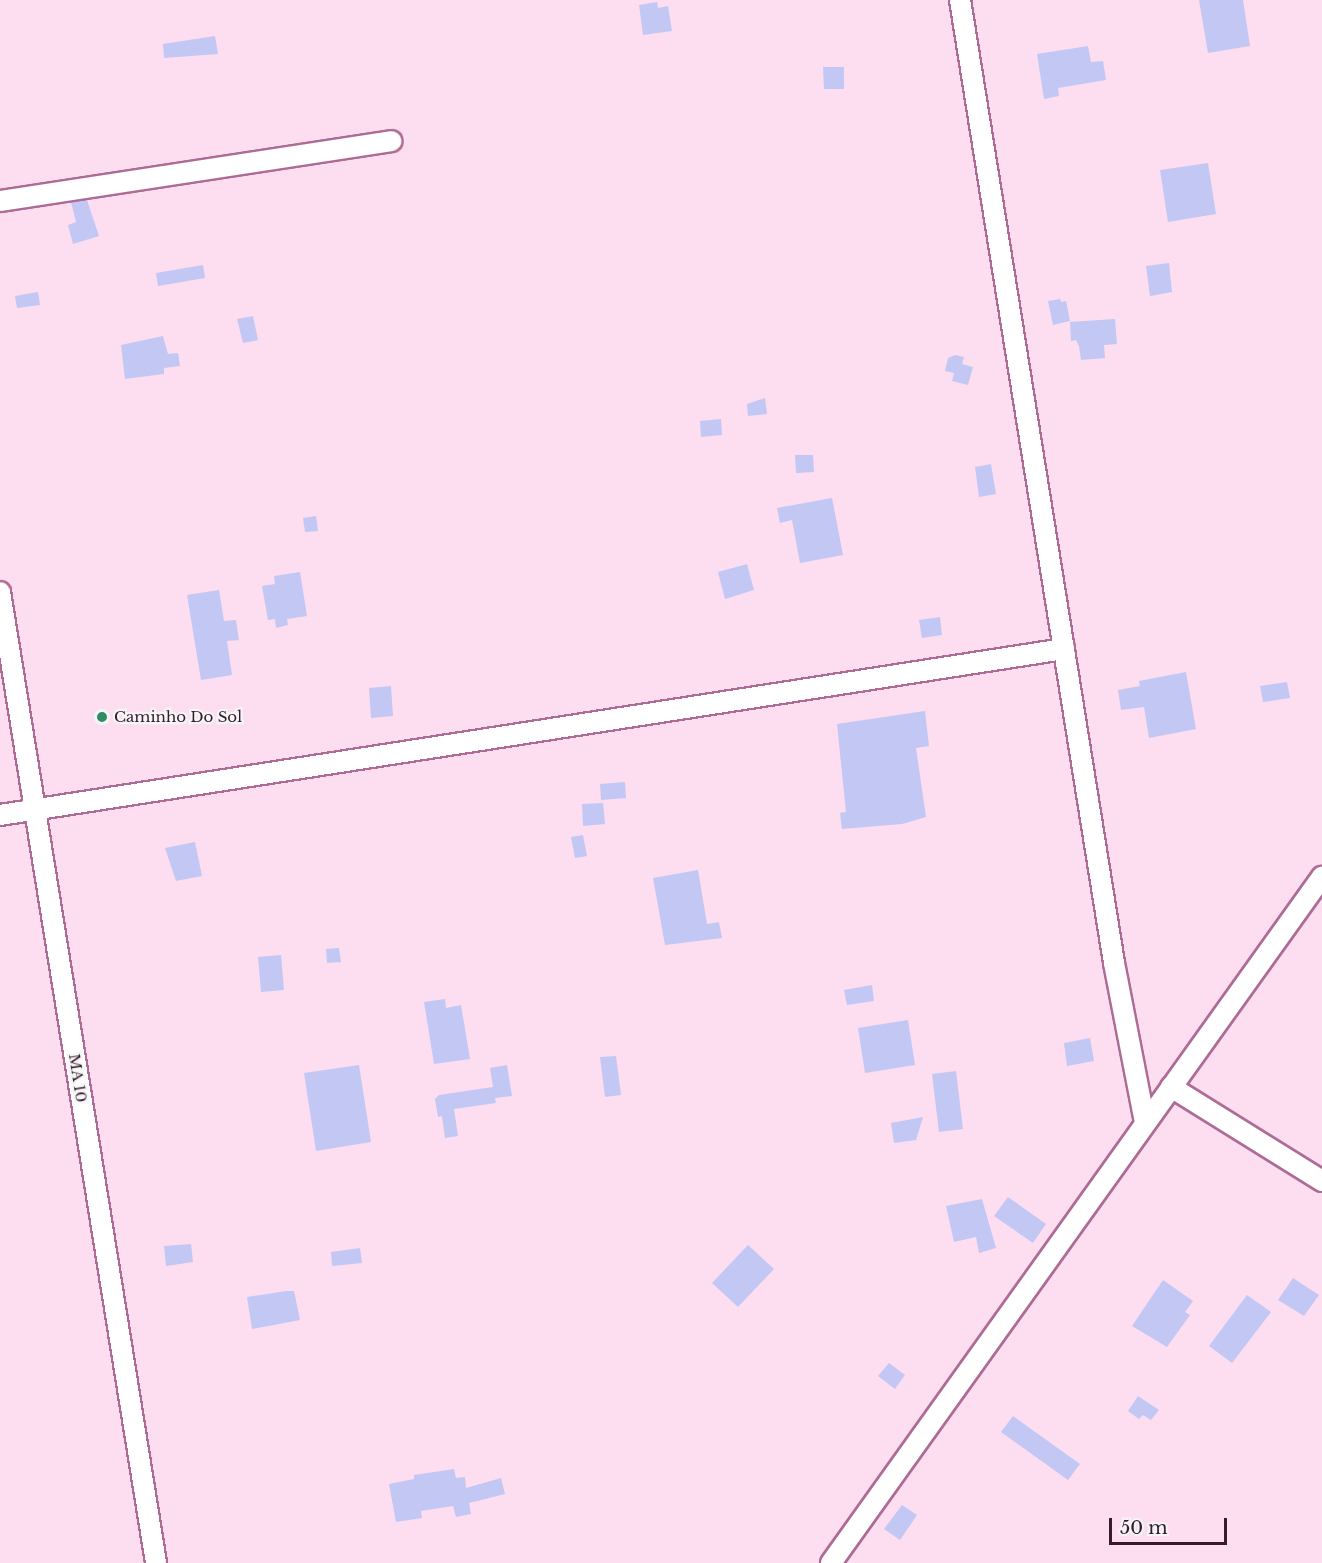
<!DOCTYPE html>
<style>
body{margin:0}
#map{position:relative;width:1322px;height:1563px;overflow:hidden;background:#fcdef0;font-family:"Libre Baskerville",serif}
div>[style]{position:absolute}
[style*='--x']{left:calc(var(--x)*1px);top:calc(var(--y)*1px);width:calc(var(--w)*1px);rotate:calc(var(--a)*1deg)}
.building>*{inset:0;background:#c3c7f3}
.roads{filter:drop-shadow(2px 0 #ad6b96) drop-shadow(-2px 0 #ad6b96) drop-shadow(0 2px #ad6b96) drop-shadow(0 -2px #ad6b96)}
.minor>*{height:20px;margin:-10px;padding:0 10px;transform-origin:10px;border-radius:10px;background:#fff}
.dots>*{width:16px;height:16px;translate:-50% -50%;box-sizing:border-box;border:3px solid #f5f5f5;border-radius:50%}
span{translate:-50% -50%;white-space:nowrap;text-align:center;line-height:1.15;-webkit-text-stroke:4.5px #f5f5f5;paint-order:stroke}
.poi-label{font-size:15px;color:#361b2d}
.left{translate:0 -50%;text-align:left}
.street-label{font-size:15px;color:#361b2d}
.scale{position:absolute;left:1109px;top:1518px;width:118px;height:27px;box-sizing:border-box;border:3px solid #361b2d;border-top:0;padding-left:8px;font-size:18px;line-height:21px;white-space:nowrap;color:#361b2d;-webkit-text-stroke:4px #f5f5f5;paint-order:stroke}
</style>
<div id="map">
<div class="building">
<i style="clip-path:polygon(1199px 0,1243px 0,1250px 46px,1208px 53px)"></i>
<i style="clip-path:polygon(657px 2px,658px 8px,668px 6px,672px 31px,643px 35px,639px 5px)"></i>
<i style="clip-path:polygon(215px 36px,218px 54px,164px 58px,163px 44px)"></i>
<i style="clip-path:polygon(1088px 46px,1091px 62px,1103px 61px,1106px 80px,1058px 88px,1059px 96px,1044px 99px,1037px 54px)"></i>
<i style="clip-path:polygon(823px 67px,844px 67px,844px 89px,824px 89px)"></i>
<i style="clip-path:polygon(1208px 163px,1216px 214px,1168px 222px,1160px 170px)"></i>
<i style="clip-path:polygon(87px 200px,99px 236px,73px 244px,68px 225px,76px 222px,71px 202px)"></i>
<i style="clip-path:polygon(1169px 263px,1172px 292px,1150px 296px,1146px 266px)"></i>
<i style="clip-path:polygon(203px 265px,205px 278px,158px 286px,156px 273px)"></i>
<i style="clip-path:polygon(38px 292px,40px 305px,17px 308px,15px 296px)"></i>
<i style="clip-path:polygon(1060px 299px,1061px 302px,1066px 301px,1070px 321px,1053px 325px,1048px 301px)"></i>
<i style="clip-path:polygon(253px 316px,258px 340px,243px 343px,237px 319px)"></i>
<i style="clip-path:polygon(1115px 319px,1117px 344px,1104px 345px,1105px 358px,1081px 360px,1079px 346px,1076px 340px,1071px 341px,1070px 322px)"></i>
<i style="clip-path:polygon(163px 336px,168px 354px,178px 353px,180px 366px,164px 368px,164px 374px,125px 379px,121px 345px)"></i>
<i style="clip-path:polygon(955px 355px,964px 357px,962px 364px,973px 367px,968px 385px,952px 381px,954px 373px,945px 371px,948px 358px)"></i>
<i style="clip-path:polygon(765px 398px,767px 414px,748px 416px,747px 404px)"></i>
<i style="clip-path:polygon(721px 419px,722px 435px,701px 437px,700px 421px)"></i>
<i style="clip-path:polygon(795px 455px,813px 455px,814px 472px,796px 473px)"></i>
<i style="clip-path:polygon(991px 464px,996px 494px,979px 497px,975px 467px)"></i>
<i style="clip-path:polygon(832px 498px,843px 555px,800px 563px,792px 520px,780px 523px,777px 508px)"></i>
<i style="clip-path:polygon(316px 516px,318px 531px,305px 532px,303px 518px)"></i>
<i style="clip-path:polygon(747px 564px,754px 590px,725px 599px,718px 572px)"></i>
<i style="clip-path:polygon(300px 572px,307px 616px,287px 619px,288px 625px,276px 628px,275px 619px,268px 620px,262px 586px,275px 584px,274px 576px)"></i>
<i style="clip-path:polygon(219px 590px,224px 621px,236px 620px,239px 640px,227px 641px,232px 675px,201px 680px,187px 595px)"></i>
<i style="clip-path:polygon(940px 617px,942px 635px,922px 638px,919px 620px)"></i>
<i style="clip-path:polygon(1186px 672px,1196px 729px,1149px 738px,1144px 707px,1121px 710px,1118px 690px,1140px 686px,1139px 681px)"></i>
<i style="clip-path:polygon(1287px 682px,1290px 698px,1263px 702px,1260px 686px)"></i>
<i style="clip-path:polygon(391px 686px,393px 716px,371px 718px,369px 688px)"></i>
<i style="clip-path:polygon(925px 711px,929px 746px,916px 748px,926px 817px,902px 824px,842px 829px,840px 813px,846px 812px,837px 724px)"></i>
<i style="clip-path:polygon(625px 782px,626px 798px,601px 800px,600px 784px)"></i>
<i style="clip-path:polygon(603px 803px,605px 824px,583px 826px,582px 804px)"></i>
<i style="clip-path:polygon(583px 835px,587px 856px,575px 858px,571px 837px)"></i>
<i style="clip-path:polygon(195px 842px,202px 876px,176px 881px,165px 848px)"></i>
<i style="clip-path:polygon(698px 870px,707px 924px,719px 922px,722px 938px,665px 945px,653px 878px)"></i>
<i style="clip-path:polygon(339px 948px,341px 962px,327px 963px,326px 949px)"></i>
<i style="clip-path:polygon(281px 955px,284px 990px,261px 992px,258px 957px)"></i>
<i style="clip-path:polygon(872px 985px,874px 1001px,847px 1005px,844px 990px)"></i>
<i style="clip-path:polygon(445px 999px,446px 1008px,461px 1005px,470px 1059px,434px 1064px,424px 1002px)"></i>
<i style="clip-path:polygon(908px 1020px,915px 1065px,865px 1073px,858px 1028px)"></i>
<i style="clip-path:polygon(1090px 1038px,1094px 1061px,1067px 1066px,1064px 1043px)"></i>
<i style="clip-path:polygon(616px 1056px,621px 1095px,605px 1097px,600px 1057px)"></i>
<i style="clip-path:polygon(359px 1065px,371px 1142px,316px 1151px,304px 1073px)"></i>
<i style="clip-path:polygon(507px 1065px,512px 1096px,495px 1098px,496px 1103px,454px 1109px,458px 1136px,445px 1138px,442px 1116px,438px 1117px,435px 1099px,439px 1095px,493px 1087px,490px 1068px)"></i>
<i style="clip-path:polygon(956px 1071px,963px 1129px,939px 1132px,932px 1074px)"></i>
<i style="clip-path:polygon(923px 1117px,916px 1140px,894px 1143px,891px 1123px)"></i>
<i style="clip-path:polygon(1008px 1197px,1046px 1224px,1033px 1243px,994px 1216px)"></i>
<i style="clip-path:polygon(982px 1199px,996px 1248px,979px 1253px,976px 1237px,954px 1242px,946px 1206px)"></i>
<i style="clip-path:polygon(191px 1244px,193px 1262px,166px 1266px,164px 1246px)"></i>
<i style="clip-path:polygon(748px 1245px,774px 1269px,738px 1307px,712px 1283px)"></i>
<i style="clip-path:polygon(360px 1248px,362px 1263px,332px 1266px,331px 1252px)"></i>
<i style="clip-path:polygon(1293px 1278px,1319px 1295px,1304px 1316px,1278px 1300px)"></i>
<i style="clip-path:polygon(1163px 1280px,1193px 1301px,1185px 1312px,1190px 1315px,1167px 1347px,1132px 1326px)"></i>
<i style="clip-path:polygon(286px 1291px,294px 1291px,300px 1320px,252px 1329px,247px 1297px)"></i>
<i style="clip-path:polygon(1247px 1295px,1271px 1312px,1232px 1363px,1209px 1346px)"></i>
<i style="clip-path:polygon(889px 1363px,905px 1375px,895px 1389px,878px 1376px)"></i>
<i style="clip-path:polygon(1138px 1396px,1159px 1410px,1151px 1420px,1143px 1415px,1139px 1419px,1128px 1411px)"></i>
<i style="clip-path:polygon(1013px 1416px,1080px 1464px,1068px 1480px,1001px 1432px)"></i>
<i style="clip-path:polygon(454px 1469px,456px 1478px,465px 1477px,466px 1488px,501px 1478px,505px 1494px,469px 1503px,471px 1514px,456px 1517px,453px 1506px,421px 1511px,422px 1518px,396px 1522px,389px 1484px,414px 1479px,414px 1475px)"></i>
<i style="clip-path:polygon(902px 1505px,917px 1515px,900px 1540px,884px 1529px)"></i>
</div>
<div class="roads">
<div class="minor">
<i style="--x:960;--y:0;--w:975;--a:80.91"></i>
<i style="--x:1114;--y:963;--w:162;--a:79"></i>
<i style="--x:0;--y:201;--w:396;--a:-8.7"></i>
<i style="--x:0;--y:592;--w:983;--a:80.87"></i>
<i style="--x:0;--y:815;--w:1077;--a:-8.87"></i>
<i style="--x:1171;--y:1087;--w:178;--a:31.9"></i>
<i style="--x:831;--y:1563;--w:844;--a:-54.41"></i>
</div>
</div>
<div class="dots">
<i style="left:102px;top:717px;background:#2f8c64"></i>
</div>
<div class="poi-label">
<span class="left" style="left:114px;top:717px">Caminho Do Sol</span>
</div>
<div class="street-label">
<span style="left:78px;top:1078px;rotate:81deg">MA 10</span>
</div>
<div class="scale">50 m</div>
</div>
